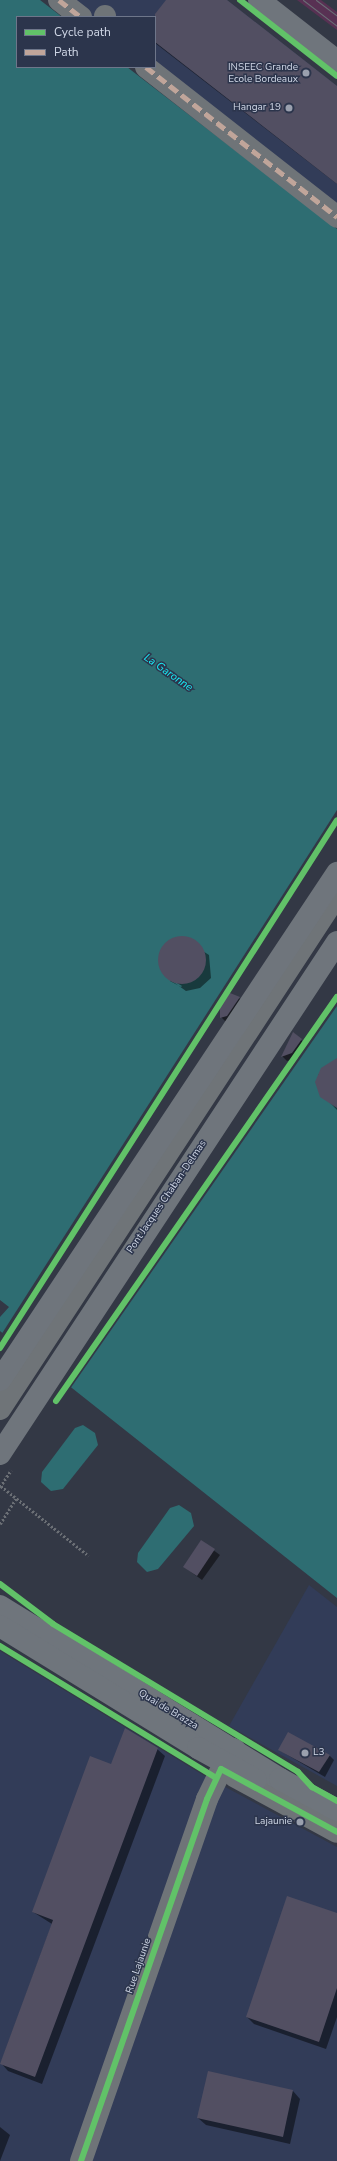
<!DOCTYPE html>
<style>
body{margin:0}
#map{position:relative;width:337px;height:2161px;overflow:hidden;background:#333845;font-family:"Nunito Sans",sans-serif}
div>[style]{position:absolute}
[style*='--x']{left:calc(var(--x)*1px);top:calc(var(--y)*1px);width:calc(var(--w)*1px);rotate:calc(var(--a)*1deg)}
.built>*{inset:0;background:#323c58}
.green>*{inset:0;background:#583153}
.water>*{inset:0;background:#2e6d72}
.pier>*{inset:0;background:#333845}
.shadow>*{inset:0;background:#0007}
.building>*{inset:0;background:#524f62}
.round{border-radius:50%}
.path>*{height:2.5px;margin-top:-1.25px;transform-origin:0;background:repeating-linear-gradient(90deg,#6b6f75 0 2px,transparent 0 4px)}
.minor>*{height:22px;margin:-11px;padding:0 11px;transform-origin:11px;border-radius:11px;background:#6f7478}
.major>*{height:22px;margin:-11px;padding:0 11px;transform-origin:11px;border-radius:11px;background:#6f757c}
.tram>*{height:1px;margin:-0.5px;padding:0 0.5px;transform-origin:0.5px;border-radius:0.5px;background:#6a6f76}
.quiet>*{height:5px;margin-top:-2.5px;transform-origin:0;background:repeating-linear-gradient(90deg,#c0a59a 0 10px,transparent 0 15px)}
.cycleway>*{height:6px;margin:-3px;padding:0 3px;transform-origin:3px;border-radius:3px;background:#61c268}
.dots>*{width:11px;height:11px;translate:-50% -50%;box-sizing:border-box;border:2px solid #2c354c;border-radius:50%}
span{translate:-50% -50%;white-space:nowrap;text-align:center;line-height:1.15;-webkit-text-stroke:3px #2c354c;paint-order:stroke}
.poi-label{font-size:10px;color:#d1d8e7}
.right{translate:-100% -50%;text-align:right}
.left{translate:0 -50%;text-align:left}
.street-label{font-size:10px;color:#d1d8e7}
.water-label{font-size:11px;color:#17edf6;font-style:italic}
.legend{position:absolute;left:16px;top:16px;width:140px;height:52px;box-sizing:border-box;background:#2c354c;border:1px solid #6e768a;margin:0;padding:5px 7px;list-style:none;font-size:12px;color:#d1d8e7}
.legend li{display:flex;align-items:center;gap:8px;height:20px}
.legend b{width:20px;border:1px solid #6e768a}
</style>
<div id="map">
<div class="built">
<i style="clip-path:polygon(59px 0,227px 0,337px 86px,337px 217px,155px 67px,155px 17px,81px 17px)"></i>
<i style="clip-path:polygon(309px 1585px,337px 1607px,337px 1786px,229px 1726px)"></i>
<i style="clip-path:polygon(0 1651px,203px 1775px,337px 1847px,337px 2161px,0 2161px)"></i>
</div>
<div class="green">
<i style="clip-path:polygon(297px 0,321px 0,337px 12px,337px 30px)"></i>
</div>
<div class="water">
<i style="clip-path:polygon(0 0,40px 0,62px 17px,17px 17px,17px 67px,127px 67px,337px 229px,337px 1598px,0 1331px,0 1317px,9px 1307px,0 1300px)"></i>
<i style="clip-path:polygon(83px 1425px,95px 1433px,98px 1445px,63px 1489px,51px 1491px,41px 1482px,42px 1472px,75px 1428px)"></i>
<i style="clip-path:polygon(179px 1505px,191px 1513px,194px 1526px,158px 1569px,147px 1572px,137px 1562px,138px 1553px,170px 1508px)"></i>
</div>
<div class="pier">
<i style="clip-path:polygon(337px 810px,337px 1006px,70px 1389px,1px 1335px)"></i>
</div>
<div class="shadow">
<i style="clip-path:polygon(167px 0,225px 0,337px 87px,337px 184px,155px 43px,154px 17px)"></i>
<i style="clip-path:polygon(evenodd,181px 937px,209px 955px,211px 978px,200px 988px,186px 991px,165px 976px,159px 954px,167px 942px,181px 937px,170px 979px,182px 986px,181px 987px,170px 981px,170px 979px)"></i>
<i style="clip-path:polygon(239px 998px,244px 1003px,227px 1023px,221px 1017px)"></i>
<i style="clip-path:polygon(294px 1033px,306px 1045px,298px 1058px,287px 1061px,282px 1056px)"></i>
<i style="clip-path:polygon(337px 1061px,337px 1110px,318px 1090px,318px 1075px)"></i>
<i style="clip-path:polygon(201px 1541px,220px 1555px,202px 1580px,184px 1567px)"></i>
<i style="clip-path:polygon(157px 1749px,165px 1756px,42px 2084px,8px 2071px,1px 2063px,52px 1924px,33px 1912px,112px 1765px)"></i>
<i style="clip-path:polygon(279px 1750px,329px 1755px,334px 1760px,325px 1777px)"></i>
<i style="clip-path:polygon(337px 1914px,337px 2017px,326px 2049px,254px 2024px,247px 2017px)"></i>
<i style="clip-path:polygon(293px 2091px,300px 2099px,290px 2144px,206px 2125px,198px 2118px)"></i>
<i style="clip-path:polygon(0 2127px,10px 2135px,0 2161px)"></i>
</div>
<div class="building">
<i style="clip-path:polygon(166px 0,227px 0,337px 86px,337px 184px,155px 42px,155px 14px)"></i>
<i class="round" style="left:158px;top:936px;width:48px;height:48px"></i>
<i style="clip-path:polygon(230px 993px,240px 997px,227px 1016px,220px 1018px,220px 1006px)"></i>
<i style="clip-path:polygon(293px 1032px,302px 1039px,292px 1053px,281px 1057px)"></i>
<i style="clip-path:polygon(337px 1058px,337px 1108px,320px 1097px,315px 1082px,321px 1068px)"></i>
<i style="clip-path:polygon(201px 1540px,215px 1549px,197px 1576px,183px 1567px)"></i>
<i style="clip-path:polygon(125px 1728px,158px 1748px,35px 2077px,0 2064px,53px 1920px,32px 1912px,90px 1756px,111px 1764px)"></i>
<i style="clip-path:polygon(288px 1732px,330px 1755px,319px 1772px,278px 1750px)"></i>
<i style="clip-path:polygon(287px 1896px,337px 1913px,337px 1988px,319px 2042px,246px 2017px)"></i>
<i style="clip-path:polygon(208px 2071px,293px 2090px,283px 2137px,197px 2118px)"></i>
</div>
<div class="path">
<i style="--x:73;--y:1232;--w:489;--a:-57.3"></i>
<i style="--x:136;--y:1286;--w:352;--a:-55.2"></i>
<i style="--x:1;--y:1486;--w:112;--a:38.5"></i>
<i style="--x:0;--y:1487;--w:20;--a:-57"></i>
<i style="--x:0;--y:1524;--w:32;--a:-58"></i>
</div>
<div class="minor">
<i style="--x:59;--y:0;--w:28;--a:38"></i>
<i style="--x:105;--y:17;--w:1;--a:-90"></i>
<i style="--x:146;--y:67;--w:243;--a:38.1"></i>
<i style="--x:0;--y:1409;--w:615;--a:-56.75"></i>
<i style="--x:234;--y:1776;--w:117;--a:28.5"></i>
<i style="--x:81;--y:2161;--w:383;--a:-70.8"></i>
<i style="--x:207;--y:1799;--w:41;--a:-64.1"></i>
<i style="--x:225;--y:1762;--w:15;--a:-58"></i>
<i style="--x:233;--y:1749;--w:2;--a:27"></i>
</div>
<div class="major">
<i style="--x:259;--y:0;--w:99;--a:38"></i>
<i style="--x:0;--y:1380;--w:609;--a:-56.39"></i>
<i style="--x:0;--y:1454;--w:613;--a:-56.65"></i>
<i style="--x:0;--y:1606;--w:329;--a:31.7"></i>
<i style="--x:280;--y:1779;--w:65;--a:28.5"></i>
<i style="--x:0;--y:1626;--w:233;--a:31.6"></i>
<i style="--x:198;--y:1748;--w:66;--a:28.9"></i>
</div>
<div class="tram">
<i style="--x:303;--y:0;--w:43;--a:37.4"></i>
<i style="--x:316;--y:0;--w:26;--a:37"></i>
</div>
<div class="quiet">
<i style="--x:59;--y:0;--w:28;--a:38"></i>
<i style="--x:105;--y:17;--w:1;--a:-90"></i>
<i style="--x:146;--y:67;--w:243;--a:38.1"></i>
</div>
<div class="cycleway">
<i style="--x:240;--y:0;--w:123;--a:38.1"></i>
<i style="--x:0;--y:1348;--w:626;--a:-57.45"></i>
<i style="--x:56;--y:1401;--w:492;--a:-55.2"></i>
<i style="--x:0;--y:1584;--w:66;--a:37"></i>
<i style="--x:53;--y:1624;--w:286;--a:31.1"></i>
<i style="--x:298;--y:1772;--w:21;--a:47"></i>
<i style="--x:312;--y:1787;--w:29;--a:29"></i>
<i style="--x:0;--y:1646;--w:253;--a:31.4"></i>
<i style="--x:81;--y:2161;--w:383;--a:-70.8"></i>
<i style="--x:207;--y:1799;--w:33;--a:-65"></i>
<i style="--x:221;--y:1769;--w:132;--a:28.5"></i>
</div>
<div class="dots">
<i style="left:306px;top:73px;background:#9aa0ae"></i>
<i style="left:289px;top:108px;background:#9aa0ae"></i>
<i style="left:305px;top:1753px;background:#9aa0ae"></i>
<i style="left:300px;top:1822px;background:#9aa0ae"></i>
</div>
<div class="poi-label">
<span class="right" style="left:298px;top:73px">INSEEC Grande<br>Ecole Bordeaux</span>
<span class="right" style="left:281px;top:108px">Hangar 19</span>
<span class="left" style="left:313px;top:1753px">L3</span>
<span class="right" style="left:292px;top:1822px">Lajaunie</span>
</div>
<div class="street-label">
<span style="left:167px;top:1197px;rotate:-56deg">Pont Jacques Chaban-Delmas</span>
<span style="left:168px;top:1710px;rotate:31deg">Quai de Brazza</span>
<span style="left:139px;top:1966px;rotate:-71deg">Rue Lajaunie</span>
</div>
<div class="water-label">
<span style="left:168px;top:673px;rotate:35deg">La Garonne</span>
</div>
<ul class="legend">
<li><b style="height:5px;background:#61c268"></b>Cycle path</li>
<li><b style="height:5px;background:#c0a59a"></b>Path</li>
</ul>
</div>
